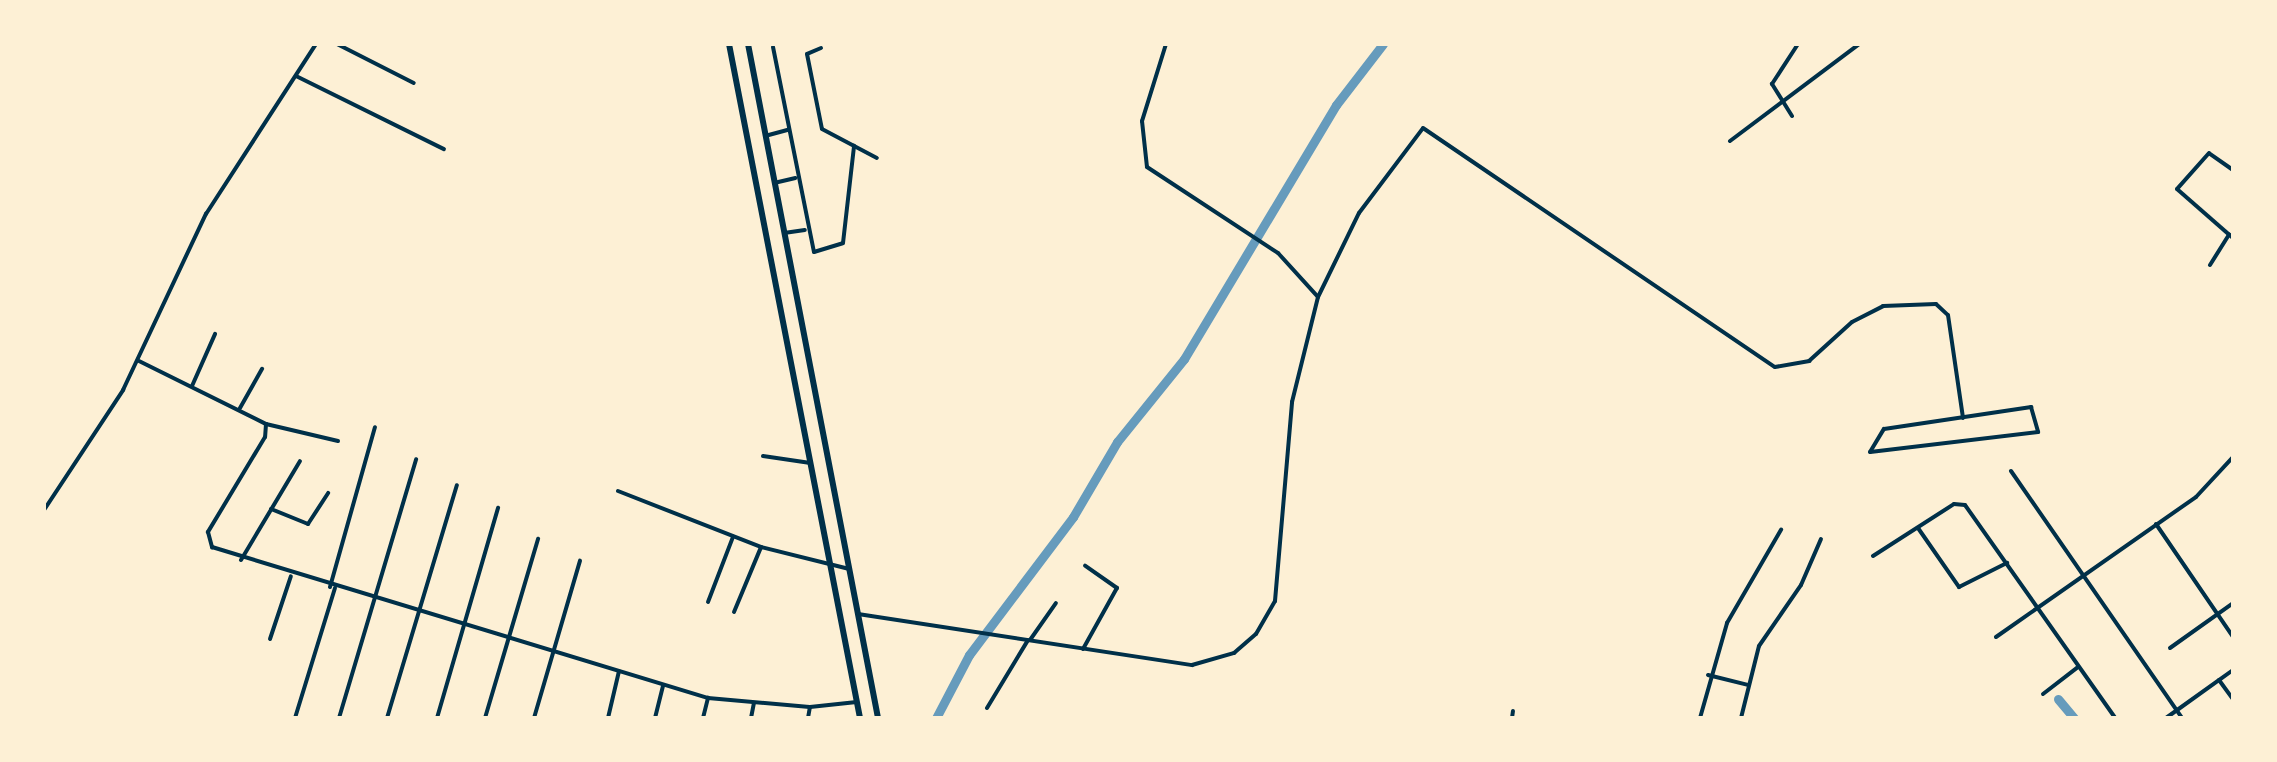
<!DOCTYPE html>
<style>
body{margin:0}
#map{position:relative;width:2277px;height:762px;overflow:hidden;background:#fdf0d5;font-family:"DM Sans",sans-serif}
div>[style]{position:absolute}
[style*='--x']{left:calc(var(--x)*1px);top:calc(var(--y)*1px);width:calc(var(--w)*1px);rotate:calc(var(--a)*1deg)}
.canal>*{height:9px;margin:-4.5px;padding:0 4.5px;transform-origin:4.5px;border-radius:4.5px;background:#669bbc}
.minor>*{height:4px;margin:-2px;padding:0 2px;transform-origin:2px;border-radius:2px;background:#003049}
.primary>*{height:6px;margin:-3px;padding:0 3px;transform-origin:3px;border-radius:3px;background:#003049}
span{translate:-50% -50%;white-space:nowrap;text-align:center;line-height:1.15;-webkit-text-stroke:6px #fdf0d5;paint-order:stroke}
.frame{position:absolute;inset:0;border:46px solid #fdf0d5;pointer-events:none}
</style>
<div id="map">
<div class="canal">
<i style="--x:2058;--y:699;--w:25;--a:50"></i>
<i style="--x:936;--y:718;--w:71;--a:-62.4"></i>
<i style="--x:969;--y:655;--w:173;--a:-53"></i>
<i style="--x:1073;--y:517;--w:87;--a:-59.6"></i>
<i style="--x:1117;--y:442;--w:107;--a:-51.1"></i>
<i style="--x:1184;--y:359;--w:296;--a:-59.1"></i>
<i style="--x:1336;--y:105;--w:77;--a:-52.4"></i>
</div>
<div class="minor">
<i style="--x:337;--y:44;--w:86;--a:26.9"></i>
<i style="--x:1166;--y:44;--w:81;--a:107.3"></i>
<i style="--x:1142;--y:121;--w:46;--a:83.8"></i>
<i style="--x:1147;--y:167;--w:157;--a:33.3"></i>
<i style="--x:1278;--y:253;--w:59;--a:47.7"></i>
<i style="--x:773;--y:47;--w:209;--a:78.7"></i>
<i style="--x:814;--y:252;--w:30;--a:-17"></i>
<i style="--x:843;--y:243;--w:98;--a:-83.5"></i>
<i style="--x:821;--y:48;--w:15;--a:157"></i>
<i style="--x:807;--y:54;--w:76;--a:78.7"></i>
<i style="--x:822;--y:129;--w:62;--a:27.8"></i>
<i style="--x:296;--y:76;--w:165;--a:26.3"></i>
<i style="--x:1792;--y:116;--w:38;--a:-122"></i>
<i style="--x:1772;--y:84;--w:48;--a:-57"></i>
<i style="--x:765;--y:136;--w:24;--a:-15"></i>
<i style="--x:1730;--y:141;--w:161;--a:-36.9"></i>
<i style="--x:2233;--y:170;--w:29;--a:-145"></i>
<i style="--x:2209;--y:153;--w:48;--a:131.6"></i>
<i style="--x:2177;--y:189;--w:74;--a:41.2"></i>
<i style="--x:774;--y:183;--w:22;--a:-13"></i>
<i style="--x:784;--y:233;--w:21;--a:-8"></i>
<i style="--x:2210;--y:265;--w:36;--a:-58"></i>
<i style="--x:139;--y:361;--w:142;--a:26.4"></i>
<i style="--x:266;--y:424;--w:13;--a:94"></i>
<i style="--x:265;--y:437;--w:111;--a:121"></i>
<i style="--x:208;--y:532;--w:16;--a:75"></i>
<i style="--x:212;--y:547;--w:518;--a:16.93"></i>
<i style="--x:708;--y:698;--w:102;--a:5"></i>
<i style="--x:810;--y:707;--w:47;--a:-6.1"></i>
<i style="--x:192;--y:386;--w:57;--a:-66.1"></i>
<i style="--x:2031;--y:407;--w:26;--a:74"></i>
<i style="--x:2038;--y:432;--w:169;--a:173.2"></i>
<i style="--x:1870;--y:452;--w:27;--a:-59"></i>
<i style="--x:1884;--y:429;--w:149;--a:-8.5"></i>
<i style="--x:240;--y:408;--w:45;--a:-60.6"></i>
<i style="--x:266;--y:424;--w:74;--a:13.3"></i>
<i style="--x:763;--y:456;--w:48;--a:8.5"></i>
<i style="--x:2011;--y:471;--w:300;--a:55.3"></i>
<i style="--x:618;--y:491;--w:154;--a:21.4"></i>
<i style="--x:761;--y:547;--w:91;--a:14"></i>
<i style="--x:271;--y:509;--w:40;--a:22"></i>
<i style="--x:308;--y:524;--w:37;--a:-57"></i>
<i style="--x:44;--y:510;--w:144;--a:-56.6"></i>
<i style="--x:123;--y:390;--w:195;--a:-64.8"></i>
<i style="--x:206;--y:214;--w:202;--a:-57.1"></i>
<i style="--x:2156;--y:524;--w:137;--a:55.7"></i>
<i style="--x:1918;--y:528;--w:72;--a:55.2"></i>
<i style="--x:1959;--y:587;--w:54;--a:-26.6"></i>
<i style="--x:1873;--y:556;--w:96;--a:-32.7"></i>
<i style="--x:1954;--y:504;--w:11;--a:5"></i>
<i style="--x:1965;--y:505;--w:261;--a:54.8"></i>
<i style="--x:241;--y:560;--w:115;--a:-59.2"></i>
<i style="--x:330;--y:587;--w:166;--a:-74.3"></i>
<i style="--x:708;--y:602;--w:70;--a:-69"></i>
<i style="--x:734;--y:612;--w:70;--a:-67.4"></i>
<i style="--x:858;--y:614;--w:338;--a:8.7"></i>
<i style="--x:1192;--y:665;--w:44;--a:-15.9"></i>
<i style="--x:1234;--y:653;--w:29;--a:-41"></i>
<i style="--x:1256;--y:634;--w:38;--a:-60"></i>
<i style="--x:1275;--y:601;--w:200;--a:-85.1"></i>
<i style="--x:1292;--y:402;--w:108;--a:-76.1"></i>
<i style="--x:1318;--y:297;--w:93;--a:-64"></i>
<i style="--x:1359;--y:213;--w:106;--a:-53"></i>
<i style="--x:1423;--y:128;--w:425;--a:34.2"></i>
<i style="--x:1775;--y:367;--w:35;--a:-10"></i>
<i style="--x:1809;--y:361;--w:58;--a:-42.2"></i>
<i style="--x:1852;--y:322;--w:35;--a:-27"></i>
<i style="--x:1883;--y:306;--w:53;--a:-2.2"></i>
<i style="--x:1936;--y:304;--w:16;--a:43"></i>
<i style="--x:1948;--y:315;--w:104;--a:81.7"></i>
<i style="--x:1996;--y:637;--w:244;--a:-35"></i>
<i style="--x:2196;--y:497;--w:54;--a:-47.2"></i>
<i style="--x:270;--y:639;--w:66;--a:-71.6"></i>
<i style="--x:1030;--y:640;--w:45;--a:-54.9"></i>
<i style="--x:2170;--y:648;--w:77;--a:-35.5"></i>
<i style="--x:1083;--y:649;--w:70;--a:-60.9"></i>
<i style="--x:1117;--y:588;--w:39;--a:-145"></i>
<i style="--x:2233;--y:670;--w:17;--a:144"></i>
<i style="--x:2219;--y:680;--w:24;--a:54"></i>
<i style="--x:1708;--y:675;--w:41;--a:14"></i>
<i style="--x:2043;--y:694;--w:44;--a:-37.6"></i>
<i style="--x:987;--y:708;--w:79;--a:-58.9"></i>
<i style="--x:295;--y:718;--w:136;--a:-72.9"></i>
<i style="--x:339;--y:718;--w:270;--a:-73.4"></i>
<i style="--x:387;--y:718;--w:243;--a:-73.3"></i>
<i style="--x:437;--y:718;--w:219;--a:-73.8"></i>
<i style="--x:485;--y:718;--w:187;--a:-73.5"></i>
<i style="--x:534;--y:718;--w:164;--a:-73.7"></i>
<i style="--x:608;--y:718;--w:48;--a:-76.8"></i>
<i style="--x:655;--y:718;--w:34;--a:-76"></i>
<i style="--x:703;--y:718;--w:21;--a:-76"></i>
<i style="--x:751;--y:718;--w:15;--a:-79"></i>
<i style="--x:808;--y:718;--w:11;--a:-80"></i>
<i style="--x:1512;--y:718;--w:7;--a:-82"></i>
<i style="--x:1700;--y:718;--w:99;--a:-74.1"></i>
<i style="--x:1727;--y:623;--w:108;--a:-59.9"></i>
<i style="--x:1741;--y:718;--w:74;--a:-76"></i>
<i style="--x:1759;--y:646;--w:74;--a:-55.5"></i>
<i style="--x:1801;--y:585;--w:50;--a:-66.5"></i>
<i style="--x:2166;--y:718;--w:65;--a:-35.6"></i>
</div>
<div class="primary">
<i style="--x:729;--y:44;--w:687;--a:79"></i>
<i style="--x:748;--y:44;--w:686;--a:79.08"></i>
</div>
<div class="frame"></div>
</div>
